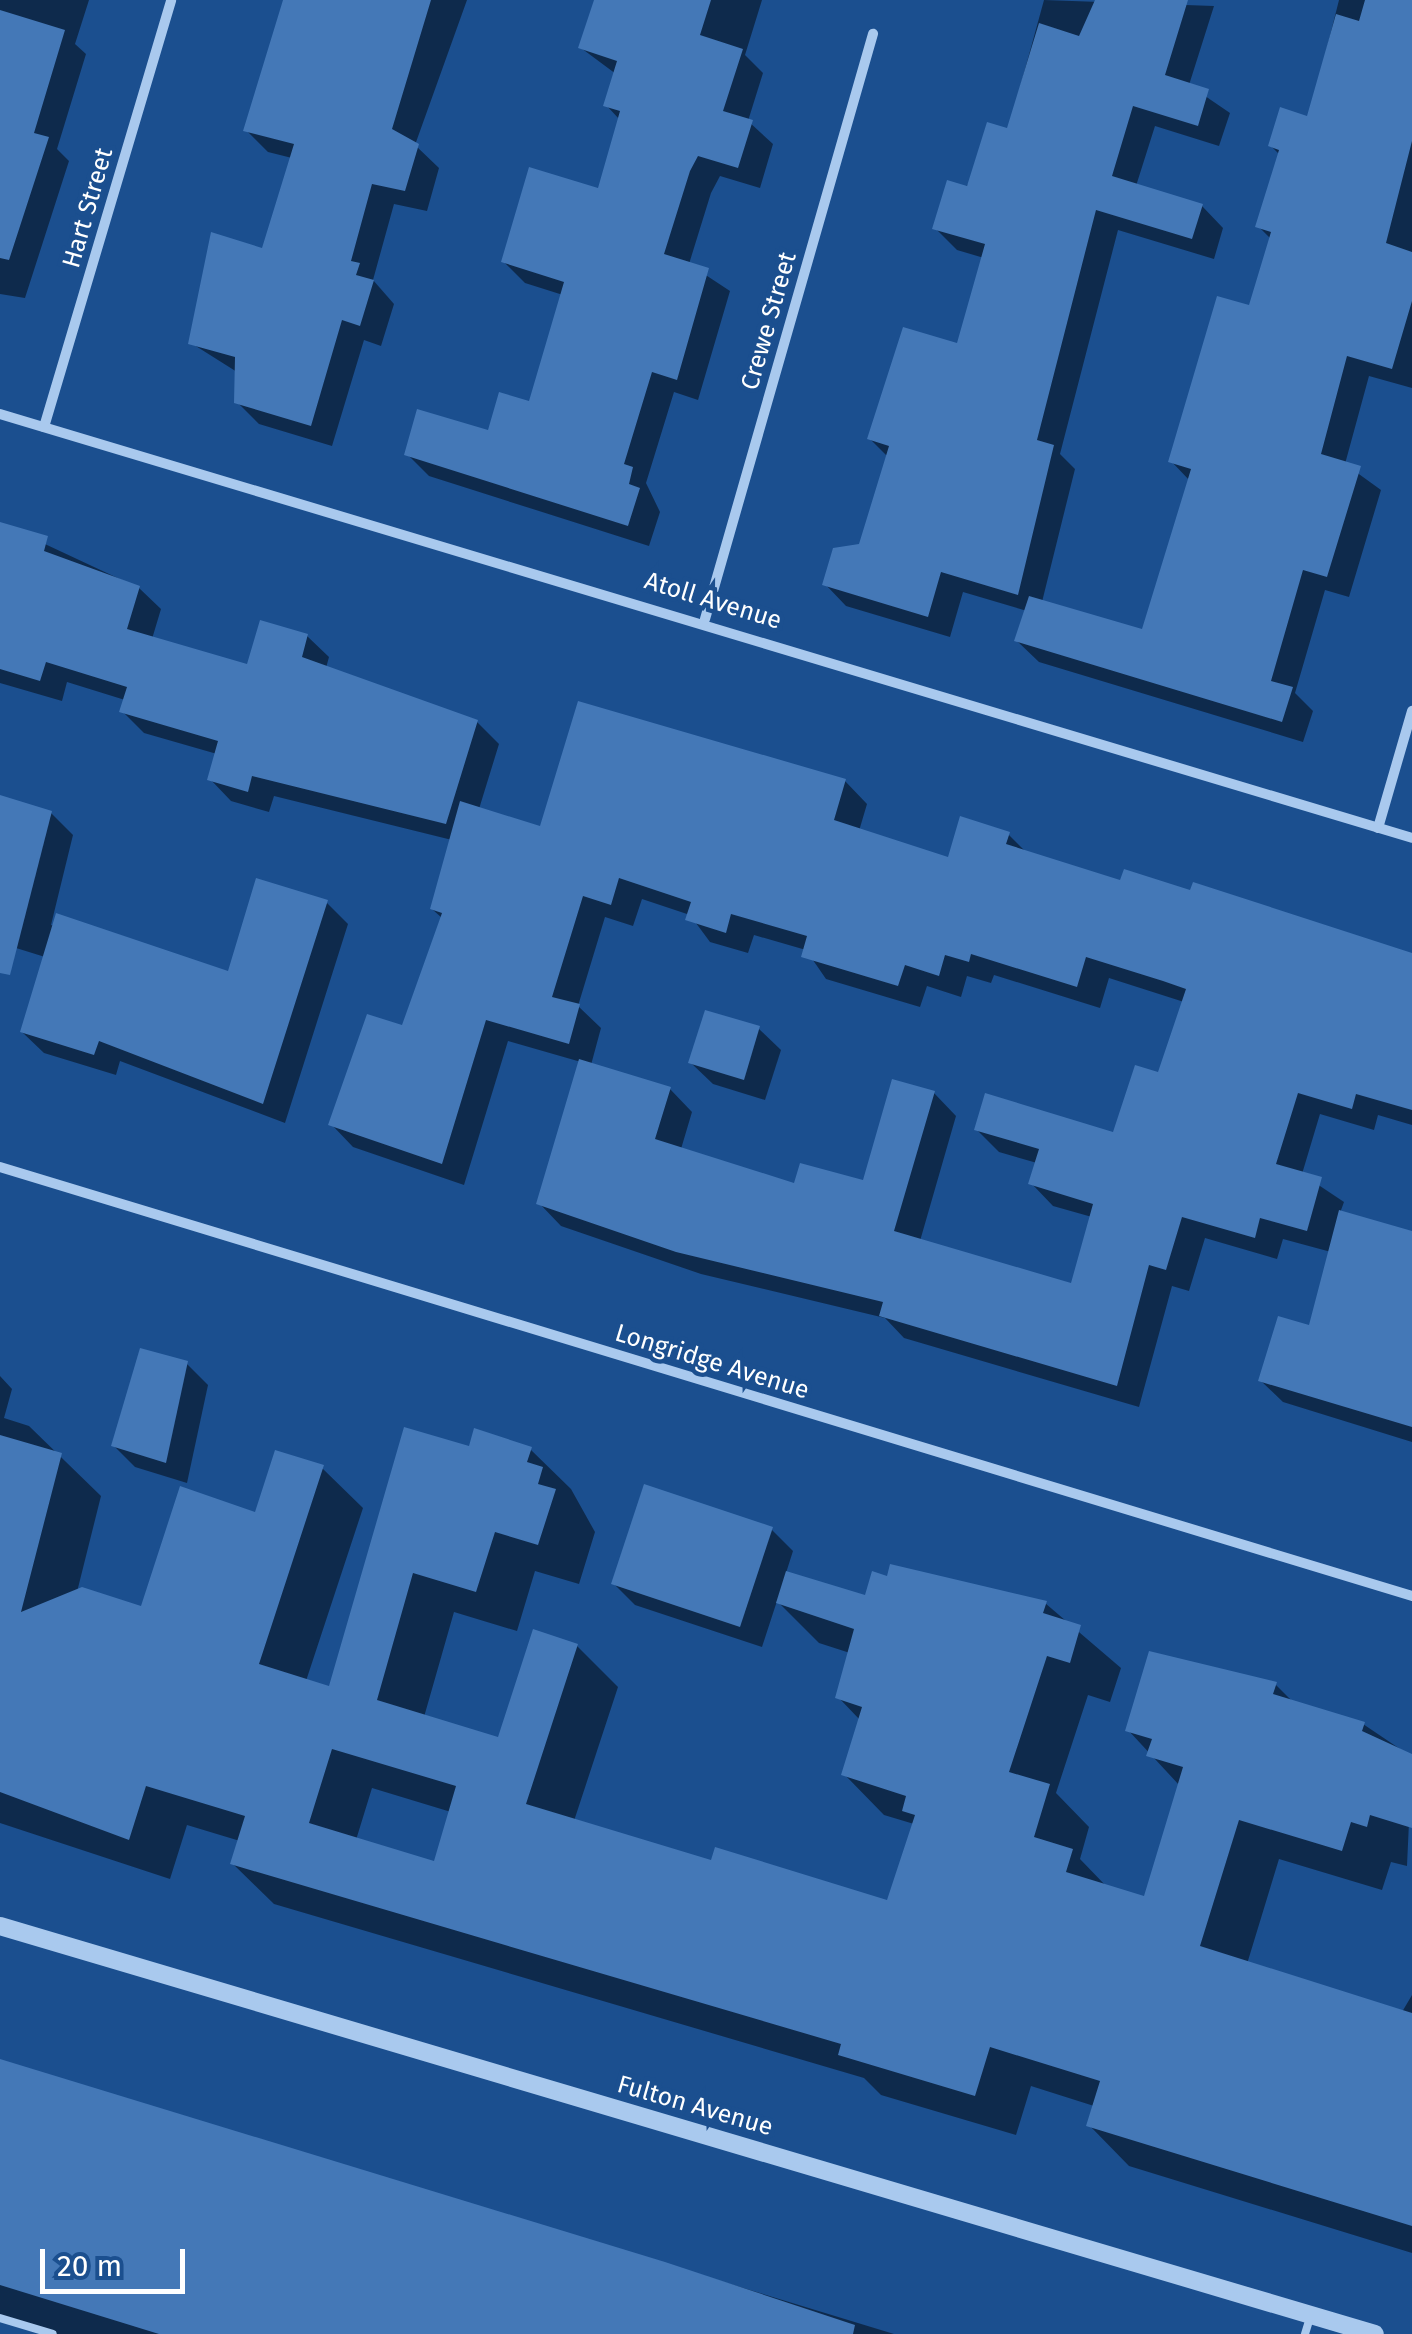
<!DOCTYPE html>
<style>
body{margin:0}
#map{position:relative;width:1412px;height:2334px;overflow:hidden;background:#1b4f8f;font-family:"Fira Sans",sans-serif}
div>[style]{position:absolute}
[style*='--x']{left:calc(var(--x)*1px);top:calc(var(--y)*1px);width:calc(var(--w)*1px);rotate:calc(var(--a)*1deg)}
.shadow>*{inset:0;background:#0007}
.building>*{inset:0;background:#4478b7}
.service>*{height:8px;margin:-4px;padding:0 4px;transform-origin:4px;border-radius:4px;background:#a9c9ee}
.minor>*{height:10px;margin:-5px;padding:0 5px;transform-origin:5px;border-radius:5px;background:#a9c9ee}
.tertiary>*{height:18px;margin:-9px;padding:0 9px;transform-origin:9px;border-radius:9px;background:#a9c9ee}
span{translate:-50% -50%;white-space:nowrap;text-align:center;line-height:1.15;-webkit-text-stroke:9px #1b4f8f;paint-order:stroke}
.street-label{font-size:25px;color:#fff}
.scale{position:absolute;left:40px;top:2249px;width:145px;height:45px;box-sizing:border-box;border:5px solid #fff;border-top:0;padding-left:12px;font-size:30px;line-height:35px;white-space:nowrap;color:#fff;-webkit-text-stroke:8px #1b4f8f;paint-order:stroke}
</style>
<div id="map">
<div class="shadow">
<i style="clip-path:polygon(0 0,89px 0,75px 44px,86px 54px,57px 149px,69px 161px,25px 298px,0 294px)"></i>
<i style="clip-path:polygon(347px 0,467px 0,415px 145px,439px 168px,427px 211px,394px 204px,373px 280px,394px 304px,381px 346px,364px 340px,332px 446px,259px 424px,237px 402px,237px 372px,191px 343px,263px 251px,292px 158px,268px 152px,246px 130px)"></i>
<i style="clip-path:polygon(597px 0,762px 0,745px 55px,763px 73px,748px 121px,773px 144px,760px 188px,720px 176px,711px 193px,689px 264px,730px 291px,698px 400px,674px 392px,646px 483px,660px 512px,649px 546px,429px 476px,407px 454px,489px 433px,531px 404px,563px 295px,525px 283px,503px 261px,600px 191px,620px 120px,606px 105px,616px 74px,581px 48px)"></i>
<i style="clip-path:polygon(1044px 0,1214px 6px,1189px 85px,1230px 113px,1219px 146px,1155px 126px,1136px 186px,1202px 206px,1223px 228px,1214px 259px,1118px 230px,1060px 454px,1075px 469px,1042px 602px,1144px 632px,1190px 481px,1171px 461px,1251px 308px,1272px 240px,1258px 226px,1280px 155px,1270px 145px,1309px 119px,1339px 0,1412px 0,1412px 388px,1369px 376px,1345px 464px,1381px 490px,1349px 597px,1325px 590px,1295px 693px,1313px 711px,1303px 742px,1039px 662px,1017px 641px,1027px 611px,963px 592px,950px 637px,846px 606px,825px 584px,861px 546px,888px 457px,870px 439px,959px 346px,984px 258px,957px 250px,935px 228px,1008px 131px)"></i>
<i style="clip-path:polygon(evenodd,0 523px,139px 588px,161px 609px,152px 639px,248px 667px,307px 636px,329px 657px,326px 668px,477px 722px,499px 744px,479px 809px,541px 829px,845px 781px,867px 804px,859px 831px,949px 860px,1008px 834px,1027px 853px,1122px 883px,1412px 954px,1412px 1125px,1378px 1115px,1374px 1130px,1320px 1114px,1302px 1174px,1344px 1202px,1340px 1213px,1412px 1236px,1412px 1442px,1283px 1402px,1261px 1381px,1311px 1328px,1331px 1252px,1283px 1239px,1277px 1259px,1205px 1238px,1189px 1291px,1172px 1286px,1139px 1407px,904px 1338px,885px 1318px,701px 1274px,561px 1226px,539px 1203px,581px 1062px,508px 1041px,464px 1185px,353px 1147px,331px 1124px,404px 1028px,443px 919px,432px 909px,452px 840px,274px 796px,269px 812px,231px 801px,210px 779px,217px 754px,144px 733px,122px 711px,125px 700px,67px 682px,62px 701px,0 683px,0 523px,642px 899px,690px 915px,710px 942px,748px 953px,754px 935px,806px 950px,826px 979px,920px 1007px,927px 986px,961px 997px,967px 976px,991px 983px,994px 975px,1100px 1008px,1109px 978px,1184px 1002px,1160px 1076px,1115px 1135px,976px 1129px,999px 1152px,1037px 1163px,1031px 1183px,1053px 1206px,1092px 1217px,1073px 1286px,920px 1241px,956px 1116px,934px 1093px,864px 1183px,796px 1186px,681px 1149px,692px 1112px,670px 1089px,591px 1065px,601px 1028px,578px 1006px,605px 917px,633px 926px,642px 899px)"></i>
<i style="clip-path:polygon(0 796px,51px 813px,73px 835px,51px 925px,229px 974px,327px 903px,348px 924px,285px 1123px,120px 1061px,116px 1075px,44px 1053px,22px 1032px,45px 957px,0 943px)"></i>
<i style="clip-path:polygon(759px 1029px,781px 1050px,765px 1100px,713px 1084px,691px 1063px)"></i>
<i style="clip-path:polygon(187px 1364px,208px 1385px,187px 1483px,135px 1467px,114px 1446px)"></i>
<i style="clip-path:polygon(evenodd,0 1376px,12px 1389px,4px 1418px,29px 1426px,101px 1496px,77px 1592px,143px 1609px,322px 1468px,363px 1508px,306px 1681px,331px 1689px,470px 1449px,530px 1449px,571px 1489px,595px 1532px,579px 1584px,535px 1571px,517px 1631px,454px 1612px,424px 1717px,499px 1740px,577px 1646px,618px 1687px,574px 1821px,713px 1863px,888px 1904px,914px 1824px,884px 1815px,844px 1774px,860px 1720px,838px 1697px,850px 1653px,819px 1643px,777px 1601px,762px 1647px,635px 1605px,614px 1584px,771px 1529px,793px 1551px,786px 1573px,866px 1598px,1045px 1603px,1121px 1668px,1110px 1702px,1088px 1695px,1056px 1793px,1089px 1827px,1080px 1859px,1108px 1888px,1145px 1899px,1180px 1786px,1128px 1730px,1275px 1684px,1294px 1703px,1363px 1724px,1412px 1757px,1407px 1866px,1391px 1862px,1382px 1890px,1279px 1859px,1247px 1964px,1402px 2012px,1412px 1995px,1412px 2253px,1129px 2166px,1089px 2125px,1094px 2106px,1031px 2086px,1016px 2135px,881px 2095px,864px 2078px,274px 1904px,233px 1864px,240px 1841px,187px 1825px,170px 1879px,0 1823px,0 1376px,372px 1788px,451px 1812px,435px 1864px,356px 1840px,372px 1788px)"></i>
<i style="clip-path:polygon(0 2061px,894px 2334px,48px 2334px,0 2319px)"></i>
</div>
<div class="building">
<i style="clip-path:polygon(283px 0,431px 0,392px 129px,419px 144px,405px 191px,372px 184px,351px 261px,360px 263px,356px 275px,374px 280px,360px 326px,342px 320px,311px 426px,234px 403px,235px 357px,188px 344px,211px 232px,262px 248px,294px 144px,243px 131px)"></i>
<i style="clip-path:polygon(594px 0,711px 0,700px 35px,743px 49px,723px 111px,753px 120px,738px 168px,698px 156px,690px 171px,664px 254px,709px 268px,677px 380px,652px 372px,624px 464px,633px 467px,629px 484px,640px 488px,628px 526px,404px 455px,417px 409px,488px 430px,499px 392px,529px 401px,564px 282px,501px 262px,529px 167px,598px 188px,620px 111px,603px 106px,617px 61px,578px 48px)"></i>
<i style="clip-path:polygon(1095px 0,1188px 0,1165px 75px,1209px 89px,1198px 126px,1133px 106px,1112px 176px,1203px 204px,1192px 239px,1096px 210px,1037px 440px,1054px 445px,1018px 595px,941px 572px,928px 617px,822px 585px,833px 548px,859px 544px,889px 446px,867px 439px,903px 327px,957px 343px,985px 244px,932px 229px,947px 180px,967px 186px,987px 122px,1007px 128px,1039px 23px,1079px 36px)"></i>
<i style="clip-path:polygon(1365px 0,1412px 0,1412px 141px,1386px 243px,1412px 252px,1412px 301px,1392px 369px,1347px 356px,1321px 454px,1361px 466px,1327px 577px,1303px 570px,1271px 681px,1293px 687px,1282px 722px,1014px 641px,1029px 596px,1142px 629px,1191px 469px,1168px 462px,1217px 296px,1249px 305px,1271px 232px,1255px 227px,1279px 150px,1268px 146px,1280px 107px,1307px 116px,1336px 14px,1359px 21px)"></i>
<i style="clip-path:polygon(0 10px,65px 30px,34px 133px,49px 137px,9px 260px,0 258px)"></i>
<i style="clip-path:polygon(0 522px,48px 536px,44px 551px,140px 586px,127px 629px,247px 664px,260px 620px,308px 634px,302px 657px,478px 720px,446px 824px,252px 776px,248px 792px,207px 780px,218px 741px,119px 712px,127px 687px,46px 662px,40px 681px,0 669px)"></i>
<i style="clip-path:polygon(578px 701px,846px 779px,834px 820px,948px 857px,960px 816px,1010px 832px,1006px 844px,1120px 880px,1124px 869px,1190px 890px,1193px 882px,1412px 953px,1412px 1110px,1356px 1094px,1352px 1109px,1298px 1093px,1276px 1164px,1322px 1177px,1307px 1231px,1260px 1218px,1255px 1238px,1182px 1217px,1166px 1270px,1149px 1265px,1117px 1386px,879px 1316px,883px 1302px,676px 1252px,536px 1204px,579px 1059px,671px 1087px,655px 1139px,794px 1183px,800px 1163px,863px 1180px,892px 1079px,935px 1091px,894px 1231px,1071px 1283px,1093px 1204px,1028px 1184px,1039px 1149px,974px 1130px,985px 1093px,1113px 1132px,1135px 1065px,1158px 1072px,1186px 989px,1163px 981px,1086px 957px,1077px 987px,971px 954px,969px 962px,945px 955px,939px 976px,905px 965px,898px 986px,801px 957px,807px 936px,731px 914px,726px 933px,685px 920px,691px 902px,619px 878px,611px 905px,583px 896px,552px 997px,580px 1004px,569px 1044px,486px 1020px,442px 1164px,328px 1125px,367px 1014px,402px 1025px,442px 913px,430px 909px,460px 801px,540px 826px)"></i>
<i style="clip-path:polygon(0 795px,52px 811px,10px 975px,0 973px)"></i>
<i style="clip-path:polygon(256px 878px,328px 900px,263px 1104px,99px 1041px,94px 1055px,20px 1032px,56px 913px,228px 971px)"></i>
<i style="clip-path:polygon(705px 1010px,760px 1026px,744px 1080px,688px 1063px)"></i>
<i style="clip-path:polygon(1339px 1210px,1412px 1231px,1412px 1427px,1258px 1381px,1278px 1316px,1309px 1325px)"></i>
<i style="clip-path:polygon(140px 1348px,188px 1361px,166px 1463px,111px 1446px)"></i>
<i style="clip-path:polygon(evenodd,404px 1427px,469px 1446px,474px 1428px,532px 1447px,527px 1462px,543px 1467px,538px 1484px,556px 1489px,538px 1545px,495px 1532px,476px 1592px,413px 1573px,377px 1700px,498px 1737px,533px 1629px,578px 1644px,526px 1804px,711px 1860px,715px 1847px,887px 1900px,915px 1815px,902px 1811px,906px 1796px,841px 1775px,862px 1707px,835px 1698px,854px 1629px,776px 1603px,786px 1571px,865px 1595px,872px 1571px,887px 1576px,890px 1564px,1047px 1601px,1043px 1613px,1081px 1625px,1070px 1663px,1047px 1656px,1009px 1772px,1050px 1784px,1034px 1837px,1073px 1849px,1066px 1872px,1144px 1896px,1183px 1767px,1146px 1756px,1152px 1739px,1125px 1731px,1149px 1651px,1277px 1682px,1273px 1694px,1365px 1722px,1362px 1731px,1412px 1754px,1412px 1828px,1370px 1815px,1367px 1827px,1351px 1822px,1342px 1851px,1239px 1820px,1200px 1946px,1412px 2013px,1412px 2226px,1086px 2126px,1100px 2081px,990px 2047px,975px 2096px,838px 2055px,841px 2044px,230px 1864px,245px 1816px,146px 1786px,129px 1840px,0 1792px,0 1435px,62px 1453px,21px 1612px,82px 1587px,141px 1606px,180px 1486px,255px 1512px,275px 1450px,324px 1465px,259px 1664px,329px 1686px,404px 1427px,332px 1749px,456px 1786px,434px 1861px,309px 1823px,332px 1749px)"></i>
<i style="clip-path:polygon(644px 1484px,773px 1527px,740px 1627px,611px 1584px)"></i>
<i style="clip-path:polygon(0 2059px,665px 2262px,855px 2325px,853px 2334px,159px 2334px,0 2285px)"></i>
</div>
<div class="service">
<i style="--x:0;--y:2318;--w:55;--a:16.8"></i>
<i style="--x:1305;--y:2334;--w:21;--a:-73"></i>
</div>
<div class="minor">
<i style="--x:0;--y:414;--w:1474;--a:16.71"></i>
<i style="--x:44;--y:427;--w:445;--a:-73.4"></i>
<i style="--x:705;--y:619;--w:609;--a:-73.98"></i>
<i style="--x:1378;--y:828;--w:122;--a:-73.8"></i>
<i style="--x:0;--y:1167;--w:1476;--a:16.9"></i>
</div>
<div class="tertiary">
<i style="--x:0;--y:1926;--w:1434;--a:16.53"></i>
</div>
<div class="street-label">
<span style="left:88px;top:208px;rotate:-74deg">Hart Street</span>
<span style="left:769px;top:321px;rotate:-74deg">Crewe Street</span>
<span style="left:713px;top:601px;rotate:17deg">Atoll Avenue</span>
<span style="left:712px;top:1362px;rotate:17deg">Longridge Avenue</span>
<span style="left:695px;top:2106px;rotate:16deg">Fulton Avenue</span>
</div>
<div class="scale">20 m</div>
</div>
